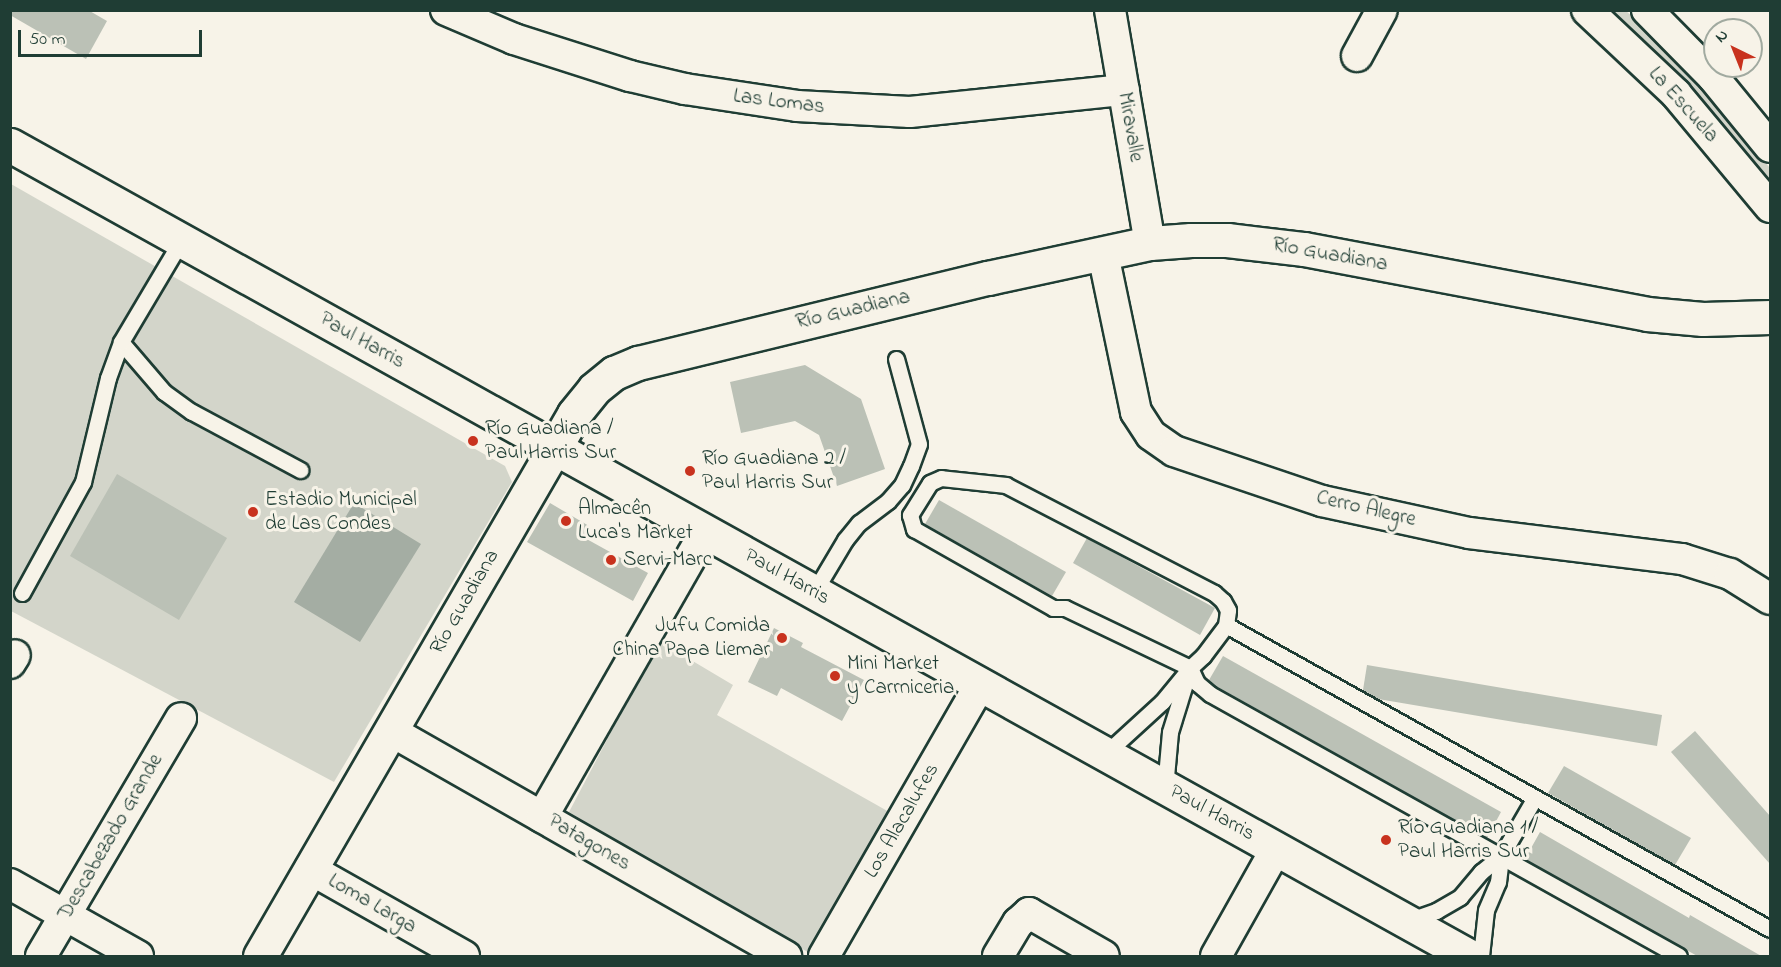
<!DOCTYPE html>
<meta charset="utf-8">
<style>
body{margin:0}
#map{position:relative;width:1781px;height:967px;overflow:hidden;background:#f7f3e8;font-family:"Indie Flower",sans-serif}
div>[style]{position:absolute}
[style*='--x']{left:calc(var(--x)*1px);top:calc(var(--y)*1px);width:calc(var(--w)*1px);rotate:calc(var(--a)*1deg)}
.green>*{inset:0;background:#d3d5ca}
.water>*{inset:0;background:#a4ada3}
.building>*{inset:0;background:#bbc1b6}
.roads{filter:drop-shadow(2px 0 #1f3d34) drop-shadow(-2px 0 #1f3d34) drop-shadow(0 2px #1f3d34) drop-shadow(0 -2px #1f3d34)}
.lane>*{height:15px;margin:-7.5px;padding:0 7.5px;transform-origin:7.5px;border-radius:7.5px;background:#f7f3e8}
.street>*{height:30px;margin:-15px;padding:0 15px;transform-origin:15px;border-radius:15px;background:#f7f3e8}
.secondary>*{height:33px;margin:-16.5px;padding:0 16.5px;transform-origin:16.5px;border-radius:16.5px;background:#f7f3e8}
.dots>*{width:16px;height:16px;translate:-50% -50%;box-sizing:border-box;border:3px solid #f7f3e8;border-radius:50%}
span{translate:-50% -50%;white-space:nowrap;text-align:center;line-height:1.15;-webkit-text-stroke:6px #f7f3e8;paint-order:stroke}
.street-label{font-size:21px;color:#1f3d34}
.poi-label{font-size:21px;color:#1f3d34}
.left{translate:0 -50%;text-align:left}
.right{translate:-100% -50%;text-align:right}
.frame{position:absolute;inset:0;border:12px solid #1f3d34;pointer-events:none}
.north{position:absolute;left:1703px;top:18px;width:60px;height:60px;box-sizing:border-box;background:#f7f3e8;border:2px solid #a1aaa0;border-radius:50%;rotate:317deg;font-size:16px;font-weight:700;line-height:24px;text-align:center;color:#1f3d34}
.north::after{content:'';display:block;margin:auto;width:21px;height:27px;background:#c8321e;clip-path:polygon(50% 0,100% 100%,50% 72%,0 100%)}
.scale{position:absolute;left:18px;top:30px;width:184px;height:27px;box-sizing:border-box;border:3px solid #1f3d34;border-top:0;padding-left:8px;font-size:18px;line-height:21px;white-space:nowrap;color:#1f3d34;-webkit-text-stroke:4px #f7f3e8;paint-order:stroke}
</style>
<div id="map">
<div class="green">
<i style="clip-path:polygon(1608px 11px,1626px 11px,1657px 38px,1770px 168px,1770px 187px,1669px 66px)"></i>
<i style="clip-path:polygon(11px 184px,505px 466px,512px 482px,334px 782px,11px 611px)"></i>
<i style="clip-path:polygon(659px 641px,733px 685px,717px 715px,891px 813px,811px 954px,569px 812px)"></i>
</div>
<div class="water">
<i style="clip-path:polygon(354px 503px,421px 544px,360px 642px,294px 602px)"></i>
</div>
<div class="building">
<i style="clip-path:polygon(10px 10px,88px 10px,107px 21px,86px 59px,10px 15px)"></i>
<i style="clip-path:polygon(805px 365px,861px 399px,885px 469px,837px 486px,819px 435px,795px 421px,741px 433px,730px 382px)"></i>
<i style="clip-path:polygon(117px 474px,227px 538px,179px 620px,70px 556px)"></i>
<i style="clip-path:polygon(939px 500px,1066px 572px,1052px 596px,925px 524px)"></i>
<i style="clip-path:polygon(550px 503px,589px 526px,583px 537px,648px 573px,633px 601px,527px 542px)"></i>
<i style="clip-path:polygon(1087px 538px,1215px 608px,1200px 635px,1073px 563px)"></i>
<i style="clip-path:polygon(774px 628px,803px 643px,801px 647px,864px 680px,842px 721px,781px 688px,777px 696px,748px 682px)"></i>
<i style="clip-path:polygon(1223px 656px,1501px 812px,1487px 838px,1216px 686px,1209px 680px)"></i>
<i style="clip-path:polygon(1367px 665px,1662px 715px,1657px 746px,1378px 699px,1363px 690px)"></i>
<i style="clip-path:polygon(1695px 731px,1770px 816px,1770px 864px,1671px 752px)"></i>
<i style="clip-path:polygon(1564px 766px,1691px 838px,1675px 865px,1548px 793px)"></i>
<i style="clip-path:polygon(1540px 832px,1689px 918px,1690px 915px,1763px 957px,1699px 957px,1525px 859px)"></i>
</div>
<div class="roads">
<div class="lane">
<i style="--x:121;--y:342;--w:66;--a:49.3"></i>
<i style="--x:164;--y:392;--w:34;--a:36"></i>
<i style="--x:192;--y:412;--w:123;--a:28.2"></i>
<i style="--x:814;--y:592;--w:61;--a:-59.2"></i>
<i style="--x:845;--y:540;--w:22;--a:-51"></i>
<i style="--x:859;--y:523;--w:36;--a:-37"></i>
<i style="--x:888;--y:501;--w:21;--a:-49"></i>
<i style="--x:902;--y:485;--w:21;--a:-65"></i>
<i style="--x:911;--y:466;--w:23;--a:-70"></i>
<i style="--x:919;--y:444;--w:88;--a:-105.1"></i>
<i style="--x:22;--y:593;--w:127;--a:-61.2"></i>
<i style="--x:83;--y:482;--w:107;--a:-76.5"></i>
<i style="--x:108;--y:378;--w:38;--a:-70"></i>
<i style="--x:121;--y:342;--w:117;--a:-59.3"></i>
<i style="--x:1226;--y:625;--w:623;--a:29.2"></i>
<i style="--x:1105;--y:754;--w:77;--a:-42.4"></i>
<i style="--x:1162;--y:702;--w:44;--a:-50.5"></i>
<i style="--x:1190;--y:668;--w:18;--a:-43"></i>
<i style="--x:1203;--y:656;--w:39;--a:-53"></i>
<i style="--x:1226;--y:625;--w:15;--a:-82"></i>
<i style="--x:1228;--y:610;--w:10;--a:-119"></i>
<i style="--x:1223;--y:601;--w:12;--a:-138"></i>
<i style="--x:1214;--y:593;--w:234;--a:-152.6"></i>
<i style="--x:1006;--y:485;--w:65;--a:-173.9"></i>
<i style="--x:941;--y:478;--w:12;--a:156"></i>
<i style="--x:930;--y:483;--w:38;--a:122"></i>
<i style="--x:910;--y:515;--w:15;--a:74"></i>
<i style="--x:914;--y:529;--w:160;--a:29.6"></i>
<i style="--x:1053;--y:608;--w:12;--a:0"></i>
<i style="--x:1065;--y:608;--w:139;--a:25.6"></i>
<i style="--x:1190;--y:668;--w:17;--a:65"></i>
<i style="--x:1197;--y:683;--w:17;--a:40"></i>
<i style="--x:1210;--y:694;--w:537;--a:29.19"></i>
<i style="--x:1165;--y:788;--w:56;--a:-84.9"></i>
<i style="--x:1170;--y:732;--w:58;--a:-72.8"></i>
<i style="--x:1410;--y:920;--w:28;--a:-19"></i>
<i style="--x:1436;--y:911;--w:28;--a:-30"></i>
<i style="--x:1460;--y:897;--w:33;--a:-50"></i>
<i style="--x:1481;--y:872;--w:26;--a:-39"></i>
<i style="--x:1501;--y:856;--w:66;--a:-59.9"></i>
<i style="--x:1481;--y:956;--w:46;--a:-83.8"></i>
<i style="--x:1486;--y:910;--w:30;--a:-67"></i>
<i style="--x:1498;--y:882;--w:26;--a:-83"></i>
</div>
<div class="street">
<i style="--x:446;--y:10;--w:74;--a:23.1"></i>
<i style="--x:514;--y:39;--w:122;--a:17.7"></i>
<i style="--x:630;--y:76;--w:57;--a:13.3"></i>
<i style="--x:685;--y:89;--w:113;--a:8.6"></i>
<i style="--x:797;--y:106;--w:113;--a:3"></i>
<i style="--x:910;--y:112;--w:215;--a:-5.9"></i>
<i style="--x:1110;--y:10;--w:236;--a:80.3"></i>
<i style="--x:1587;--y:10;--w:122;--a:43.3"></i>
<i style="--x:1676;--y:94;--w:147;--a:50.2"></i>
<i style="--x:1647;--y:10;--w:94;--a:45.4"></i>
<i style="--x:1713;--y:77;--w:90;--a:50.8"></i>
<i style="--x:1357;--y:56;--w:52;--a:-61.5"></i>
<i style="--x:1103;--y:254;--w:161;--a:78.2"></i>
<i style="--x:1136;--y:412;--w:27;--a:57"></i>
<i style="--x:1151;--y:435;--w:28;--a:35"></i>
<i style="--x:1174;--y:451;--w:156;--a:18.7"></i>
<i style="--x:1322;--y:501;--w:150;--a:12.3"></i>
<i style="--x:1469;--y:533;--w:215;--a:7"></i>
<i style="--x:1682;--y:559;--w:50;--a:17.4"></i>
<i style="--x:1730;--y:574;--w:47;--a:32"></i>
<i style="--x:10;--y:663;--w:9;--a:-58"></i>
<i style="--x:391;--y:731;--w:455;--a:29.7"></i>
<i style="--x:542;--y:817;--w:328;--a:-60.2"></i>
<i style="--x:310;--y:869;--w:177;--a:29.5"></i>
<i style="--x:10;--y:884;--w:147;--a:29.4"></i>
<i style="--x:41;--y:956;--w:276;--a:-59.5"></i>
<i style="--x:824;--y:956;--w:313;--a:-60.1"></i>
<i style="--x:998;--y:956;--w:39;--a:-59"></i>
<i style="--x:1018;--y:923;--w:15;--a:-42"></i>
<i style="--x:1029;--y:913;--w:86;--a:29.8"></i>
<i style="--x:1216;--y:956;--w:123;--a:-60.7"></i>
</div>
<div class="secondary">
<i style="--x:10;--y:145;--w:1669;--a:29.07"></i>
<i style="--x:260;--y:956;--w:626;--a:-59.91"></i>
<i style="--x:574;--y:414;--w:32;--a:-51"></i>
<i style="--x:594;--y:389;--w:26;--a:-39"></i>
<i style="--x:614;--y:373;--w:26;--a:-23"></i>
<i style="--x:638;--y:363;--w:360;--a:-13.7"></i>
<i style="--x:988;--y:278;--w:166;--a:-12.2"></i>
<i style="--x:1150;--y:243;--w:41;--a:-4.2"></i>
<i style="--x:1191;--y:240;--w:36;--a:0"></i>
<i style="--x:1227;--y:240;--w:78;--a:6.7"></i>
<i style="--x:1304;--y:249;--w:349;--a:10.7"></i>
<i style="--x:1647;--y:314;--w:56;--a:5.1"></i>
<i style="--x:1703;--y:319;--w:67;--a:-1.7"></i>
</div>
</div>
<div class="dots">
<i style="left:473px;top:441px;background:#c8321e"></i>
<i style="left:690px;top:471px;background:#c8321e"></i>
<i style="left:253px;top:512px;background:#c8321e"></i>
<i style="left:566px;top:521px;background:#c8321e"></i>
<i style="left:611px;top:560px;background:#c8321e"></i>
<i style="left:782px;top:638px;background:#c8321e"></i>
<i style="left:835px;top:676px;background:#c8321e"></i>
<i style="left:1386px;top:840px;background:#c8321e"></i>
</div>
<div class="street-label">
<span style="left:779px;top:102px;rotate:7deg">Las Lomas</span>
<span style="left:1683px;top:105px;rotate:48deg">La Escuela</span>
<span style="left:1130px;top:127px;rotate:80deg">Miravalle</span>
<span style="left:1330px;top:255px;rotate:10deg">Río Guadiana</span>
<span style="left:853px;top:310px;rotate:-13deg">Río Guadiana</span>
<span style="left:362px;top:341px;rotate:29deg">Paul Harris</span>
<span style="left:1366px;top:509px;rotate:13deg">Cerro Alegre</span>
<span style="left:787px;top:577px;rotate:29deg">Paul Harris</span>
<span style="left:465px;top:602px;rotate:-60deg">Río Guadiana</span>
<span style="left:1212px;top:813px;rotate:29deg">Paul Harris</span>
<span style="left:902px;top:821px;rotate:-60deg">Los Alacalufes</span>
<span style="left:111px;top:837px;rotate:-60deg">Descabezado Grande</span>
<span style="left:589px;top:843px;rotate:30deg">Patagones</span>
<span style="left:372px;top:904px;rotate:30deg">Loma Larga</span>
</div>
<div class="poi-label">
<span class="left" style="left:485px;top:441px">Río Guadiana /<br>Paul Harris Sur</span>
<span class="left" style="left:702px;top:471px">Río Guadiana 2 /<br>Paul Harris Sur</span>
<span class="left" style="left:265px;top:512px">Estadio Municipal<br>de Las Condes</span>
<span class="left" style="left:578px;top:521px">Almacên<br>Luca's Market</span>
<span class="left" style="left:623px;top:560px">Servi-Marc</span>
<span class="right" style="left:770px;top:638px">Jufu Comida<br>China Papa Liemar</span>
<span class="left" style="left:847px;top:676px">Mini Market<br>y Carrniceria</span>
<span class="left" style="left:1398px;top:840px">Río Guadiana 1 /<br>Paul Harris Sur</span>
</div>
<div class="frame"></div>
<div class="north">N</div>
<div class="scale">50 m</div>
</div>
